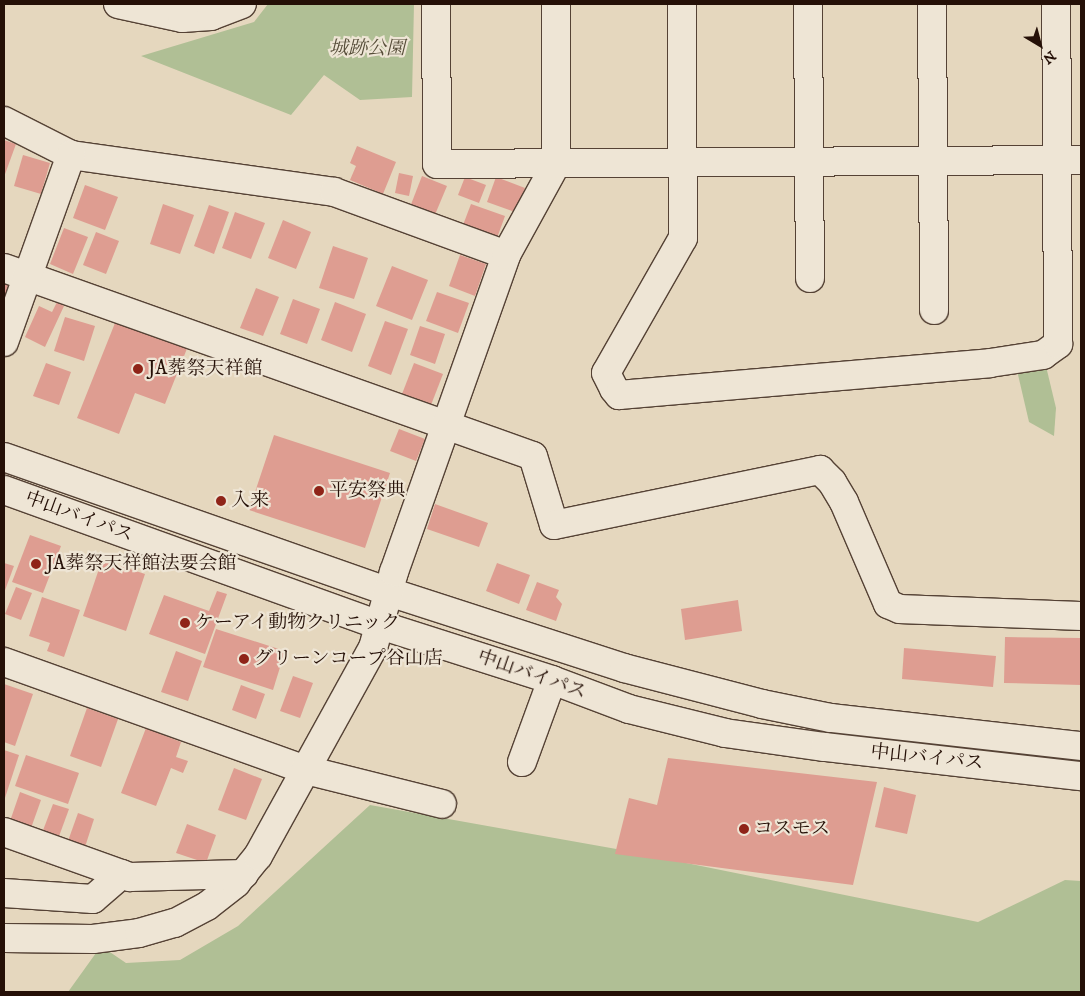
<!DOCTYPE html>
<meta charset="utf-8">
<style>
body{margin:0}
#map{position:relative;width:1085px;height:996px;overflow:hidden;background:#e5d7be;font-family:"IM FELL DW Pica","Noto Serif JP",serif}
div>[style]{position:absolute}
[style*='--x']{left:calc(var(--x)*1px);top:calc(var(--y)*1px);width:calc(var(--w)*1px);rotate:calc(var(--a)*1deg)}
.green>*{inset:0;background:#b0bf95}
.building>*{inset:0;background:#de9d91}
.roads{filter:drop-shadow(1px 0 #554235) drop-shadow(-1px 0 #554235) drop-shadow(0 1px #554235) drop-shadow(0 -1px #554235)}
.minor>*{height:28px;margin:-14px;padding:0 14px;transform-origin:14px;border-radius:14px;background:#eee5d5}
.dots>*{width:14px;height:14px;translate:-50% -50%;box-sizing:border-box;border:2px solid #eee5d5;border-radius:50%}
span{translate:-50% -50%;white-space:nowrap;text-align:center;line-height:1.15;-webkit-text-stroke:4.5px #eee5d5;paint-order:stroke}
.park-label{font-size:19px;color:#564d39;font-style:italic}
.poi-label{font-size:19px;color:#251007}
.left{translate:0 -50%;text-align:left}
.street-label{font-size:19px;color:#251007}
.frame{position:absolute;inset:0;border:5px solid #251007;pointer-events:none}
.north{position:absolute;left:1015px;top:20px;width:50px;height:50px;-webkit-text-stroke:4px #eee5d5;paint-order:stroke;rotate:143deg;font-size:14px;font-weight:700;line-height:20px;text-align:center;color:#251007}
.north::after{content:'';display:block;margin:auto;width:18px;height:22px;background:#251007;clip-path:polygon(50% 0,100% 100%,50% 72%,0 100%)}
</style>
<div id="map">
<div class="green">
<i style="clip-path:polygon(268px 4px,414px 4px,412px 97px,360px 100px,324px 75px,291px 115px,141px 56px,254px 22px)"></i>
<i style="clip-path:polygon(1045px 362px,1056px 408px,1054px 436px,1029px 422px,1016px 366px)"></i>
<i style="clip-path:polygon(370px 805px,622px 850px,978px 922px,1065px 880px,1081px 881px,1081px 992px,68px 992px,101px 946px,126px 963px,180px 960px,238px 926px)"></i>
</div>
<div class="building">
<i style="clip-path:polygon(4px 140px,16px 144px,4px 177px)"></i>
<i style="clip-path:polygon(357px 146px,396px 162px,383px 194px,350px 180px,356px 166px,350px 163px)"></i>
<i style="clip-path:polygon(23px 155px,50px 163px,41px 194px,14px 186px)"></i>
<i style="clip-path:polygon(399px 173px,413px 176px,409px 196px,395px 193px)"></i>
<i style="clip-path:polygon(422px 176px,447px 186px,434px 217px,410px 207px)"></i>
<i style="clip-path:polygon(465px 177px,486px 185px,479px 203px,458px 195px)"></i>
<i style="clip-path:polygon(496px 177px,525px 188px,515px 212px,487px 202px)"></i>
<i style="clip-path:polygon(85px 185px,118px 197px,105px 230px,73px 218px)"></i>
<i style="clip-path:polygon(163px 204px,194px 215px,180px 254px,150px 244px)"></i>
<i style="clip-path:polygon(471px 204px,505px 216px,497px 238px,463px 225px)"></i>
<i style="clip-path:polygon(209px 205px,229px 212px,214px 254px,194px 246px)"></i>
<i style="clip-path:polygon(235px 212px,265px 223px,251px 259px,222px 248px)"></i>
<i style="clip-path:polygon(283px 220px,311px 232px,296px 269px,268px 258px)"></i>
<i style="clip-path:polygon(64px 228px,88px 237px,73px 274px,50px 264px)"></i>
<i style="clip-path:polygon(96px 232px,119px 241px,106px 274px,83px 265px)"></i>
<i style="clip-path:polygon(333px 246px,368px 258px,354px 299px,319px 288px)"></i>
<i style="clip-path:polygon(460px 255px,486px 264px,475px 296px,449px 286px)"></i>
<i style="clip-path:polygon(392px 266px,428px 280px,412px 320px,376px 306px)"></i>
<i style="clip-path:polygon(4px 281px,10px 283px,4px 299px)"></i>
<i style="clip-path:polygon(256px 288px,279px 297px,263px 336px,240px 328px)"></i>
<i style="clip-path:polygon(437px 292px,469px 303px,458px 333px,426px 321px)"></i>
<i style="clip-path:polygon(293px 299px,320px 309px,307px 344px,280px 334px)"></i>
<i style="clip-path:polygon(57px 302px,64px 306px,45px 347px,25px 337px,39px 306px,52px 312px)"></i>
<i style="clip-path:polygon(335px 302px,366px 314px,352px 352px,321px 340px)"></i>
<i style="clip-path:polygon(65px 317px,95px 326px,84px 361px,54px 351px)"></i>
<i style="clip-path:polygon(117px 318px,188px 346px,165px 404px,135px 393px,119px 434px,77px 418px)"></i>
<i style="clip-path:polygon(385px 321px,408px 329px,391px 375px,368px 366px)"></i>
<i style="clip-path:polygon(420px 326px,445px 334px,435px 364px,410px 355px)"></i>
<i style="clip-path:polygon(46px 363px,71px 372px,59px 405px,33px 396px)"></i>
<i style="clip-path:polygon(414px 363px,443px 374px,431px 405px,402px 394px)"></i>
<i style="clip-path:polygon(399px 429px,425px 439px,416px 461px,390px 451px)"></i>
<i style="clip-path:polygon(274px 435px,390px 473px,365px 548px,249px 510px)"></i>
<i style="clip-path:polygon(435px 504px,488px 523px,479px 547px,427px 529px)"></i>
<i style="clip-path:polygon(30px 535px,61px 546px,43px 593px,12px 582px)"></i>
<i style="clip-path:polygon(102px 560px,145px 574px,126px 631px,83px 616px)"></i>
<i style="clip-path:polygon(4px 563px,14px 566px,4px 593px)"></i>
<i style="clip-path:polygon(497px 563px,530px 575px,519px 604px,486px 591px)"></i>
<i style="clip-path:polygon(537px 582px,559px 590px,556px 597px,562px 604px,556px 621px,526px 610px)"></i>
<i style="clip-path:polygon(16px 587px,32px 593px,21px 620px,5px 614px)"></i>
<i style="clip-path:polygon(217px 591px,227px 594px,205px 654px,149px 634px,164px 595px,209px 611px)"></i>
<i style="clip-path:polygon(42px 597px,80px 610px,64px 657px,47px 651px,50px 643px,29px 636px)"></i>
<i style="clip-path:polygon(738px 600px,742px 631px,685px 640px,681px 609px)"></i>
<i style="clip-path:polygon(216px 629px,285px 651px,273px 690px,203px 667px)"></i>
<i style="clip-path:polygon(1005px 637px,1081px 638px,1081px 685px,1004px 683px)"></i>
<i style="clip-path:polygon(904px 648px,996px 656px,993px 687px,902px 679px)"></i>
<i style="clip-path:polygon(176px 651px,202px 661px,188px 701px,161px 692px)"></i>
<i style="clip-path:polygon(293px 676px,313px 683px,300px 718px,280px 711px)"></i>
<i style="clip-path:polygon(4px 684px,33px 694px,15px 746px,4px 742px)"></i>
<i style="clip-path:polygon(241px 685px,265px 694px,256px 719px,232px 710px)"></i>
<i style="clip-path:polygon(87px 708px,118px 719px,101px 767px,70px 756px)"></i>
<i style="clip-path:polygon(146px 728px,181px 742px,176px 757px,188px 761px,183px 773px,171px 768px,156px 806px,121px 793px)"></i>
<i style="clip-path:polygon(4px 750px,19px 755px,4px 801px)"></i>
<i style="clip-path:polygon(26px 755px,79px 773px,68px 804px,15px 786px)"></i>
<i style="clip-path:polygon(668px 758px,877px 782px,853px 885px,615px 854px,629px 798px,657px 805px)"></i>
<i style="clip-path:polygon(234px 768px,262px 779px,246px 820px,218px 810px)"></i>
<i style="clip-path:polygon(884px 787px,916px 795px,907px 834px,875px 827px)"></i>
<i style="clip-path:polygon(20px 792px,41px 800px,30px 831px,9px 824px)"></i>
<i style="clip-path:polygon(53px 804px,69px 809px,58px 839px,42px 833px)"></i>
<i style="clip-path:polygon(78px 813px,94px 819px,85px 847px,68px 841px)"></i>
<i style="clip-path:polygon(187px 824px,216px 835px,206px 863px,176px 853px)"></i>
</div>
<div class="roads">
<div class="minor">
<i style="--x:118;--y:4;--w:66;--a:12.3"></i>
<i style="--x:182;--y:18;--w:29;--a:-4"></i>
<i style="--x:211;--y:16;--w:33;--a:-21"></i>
<i style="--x:436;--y:4;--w:160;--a:89.6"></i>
<i style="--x:437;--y:164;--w:644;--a:-0.36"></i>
<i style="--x:682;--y:4;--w:234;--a:89.8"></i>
<i style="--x:683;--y:238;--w:155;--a:119.7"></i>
<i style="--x:606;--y:373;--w:18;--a:63"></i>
<i style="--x:614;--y:389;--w:8;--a:50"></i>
<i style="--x:619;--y:395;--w:372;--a:-4.9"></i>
<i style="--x:990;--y:363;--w:54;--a:-8.6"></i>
<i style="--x:1043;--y:355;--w:19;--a:-36"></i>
<i style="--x:1058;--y:344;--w:340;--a:-90.3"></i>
<i style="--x:808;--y:4;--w:274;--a:89.6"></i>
<i style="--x:932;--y:4;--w:306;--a:89.6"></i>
<i style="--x:4;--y:121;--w:75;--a:26.9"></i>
<i style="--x:71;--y:155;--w:266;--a:8"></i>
<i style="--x:334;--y:192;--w:183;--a:20.1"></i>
<i style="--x:4;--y:268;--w:561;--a:19.56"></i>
<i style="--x:533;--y:456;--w:72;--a:73.1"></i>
<i style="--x:554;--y:525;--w:272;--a:-11.7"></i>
<i style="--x:820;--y:470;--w:17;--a:45"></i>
<i style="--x:832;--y:482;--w:23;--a:59"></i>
<i style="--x:844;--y:502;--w:111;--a:66.7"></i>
<i style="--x:888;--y:604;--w:13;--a:23"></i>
<i style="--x:900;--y:609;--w:181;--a:2.2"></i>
<i style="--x:4;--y:342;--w:199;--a:-70.3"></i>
<i style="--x:4;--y:457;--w:408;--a:19.3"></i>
<i style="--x:389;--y:592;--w:247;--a:17.9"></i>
<i style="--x:624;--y:668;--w:143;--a:14.6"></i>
<i style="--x:762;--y:704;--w:70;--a:11.5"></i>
<i style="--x:831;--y:718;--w:252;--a:6.4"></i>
<i style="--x:4;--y:490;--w:400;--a:19.8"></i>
<i style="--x:380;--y:625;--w:181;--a:17.7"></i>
<i style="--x:552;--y:680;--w:82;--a:20.6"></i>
<i style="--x:629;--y:709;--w:99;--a:14"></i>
<i style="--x:725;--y:733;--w:101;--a:8"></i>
<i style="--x:825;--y:747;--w:258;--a:6.5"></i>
<i style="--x:4;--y:662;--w:321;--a:19.7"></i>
<i style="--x:306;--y:770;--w:140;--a:14"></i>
<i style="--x:522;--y:762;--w:87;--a:-69.9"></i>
<i style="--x:4;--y:832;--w:134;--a:19.7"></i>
<i style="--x:130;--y:877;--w:114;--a:-1.5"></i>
<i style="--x:4;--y:893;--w:89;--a:3.9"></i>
<i style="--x:93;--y:899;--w:38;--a:-41"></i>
<i style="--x:4;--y:938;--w:89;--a:0.6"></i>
<i style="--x:93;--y:939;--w:46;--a:-7.4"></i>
<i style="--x:139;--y:933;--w:37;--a:-16"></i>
<i style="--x:175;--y:923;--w:36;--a:-28"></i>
<i style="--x:207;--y:906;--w:37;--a:-38"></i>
<i style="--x:236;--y:883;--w:35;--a:-51"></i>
<i style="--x:258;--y:856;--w:238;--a:-61.1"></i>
<i style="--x:373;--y:648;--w:79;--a:-74.6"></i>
<i style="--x:394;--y:572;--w:336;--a:-70.5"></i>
<i style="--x:506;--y:255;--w:104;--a:-61.2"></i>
<i style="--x:556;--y:164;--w:160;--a:-90"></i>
</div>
</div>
<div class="dots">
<i style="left:138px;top:369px;background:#8f2418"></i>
<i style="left:319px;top:491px;background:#8f2418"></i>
<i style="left:221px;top:501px;background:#8f2418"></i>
<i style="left:36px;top:564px;background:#8f2418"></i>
<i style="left:185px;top:623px;background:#8f2418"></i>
<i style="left:244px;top:659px;background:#8f2418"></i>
<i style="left:744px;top:829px;background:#8f2418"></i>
</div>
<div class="park-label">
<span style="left:367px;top:49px">城跡公園</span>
</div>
<div class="poi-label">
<span class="left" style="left:148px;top:369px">JA葬祭天祥館</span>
<span class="left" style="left:329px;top:491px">平安祭典</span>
<span class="left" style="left:231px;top:501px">入来</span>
<span class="left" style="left:46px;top:564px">JA葬祭天祥館法要会館</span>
<span class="left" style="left:195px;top:623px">ケーアイ動物クリニック</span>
<span class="left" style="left:254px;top:659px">グリーンコープ谷山店</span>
<span class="left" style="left:754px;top:829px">コスモス</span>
</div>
<div class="street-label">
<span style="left:79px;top:517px;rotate:20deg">中山バイパス</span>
<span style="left:532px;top:675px;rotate:19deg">中山バイパス</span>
<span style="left:927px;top:758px;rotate:6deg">中山バイパス</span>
</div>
<div class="frame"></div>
<div class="north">N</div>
</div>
